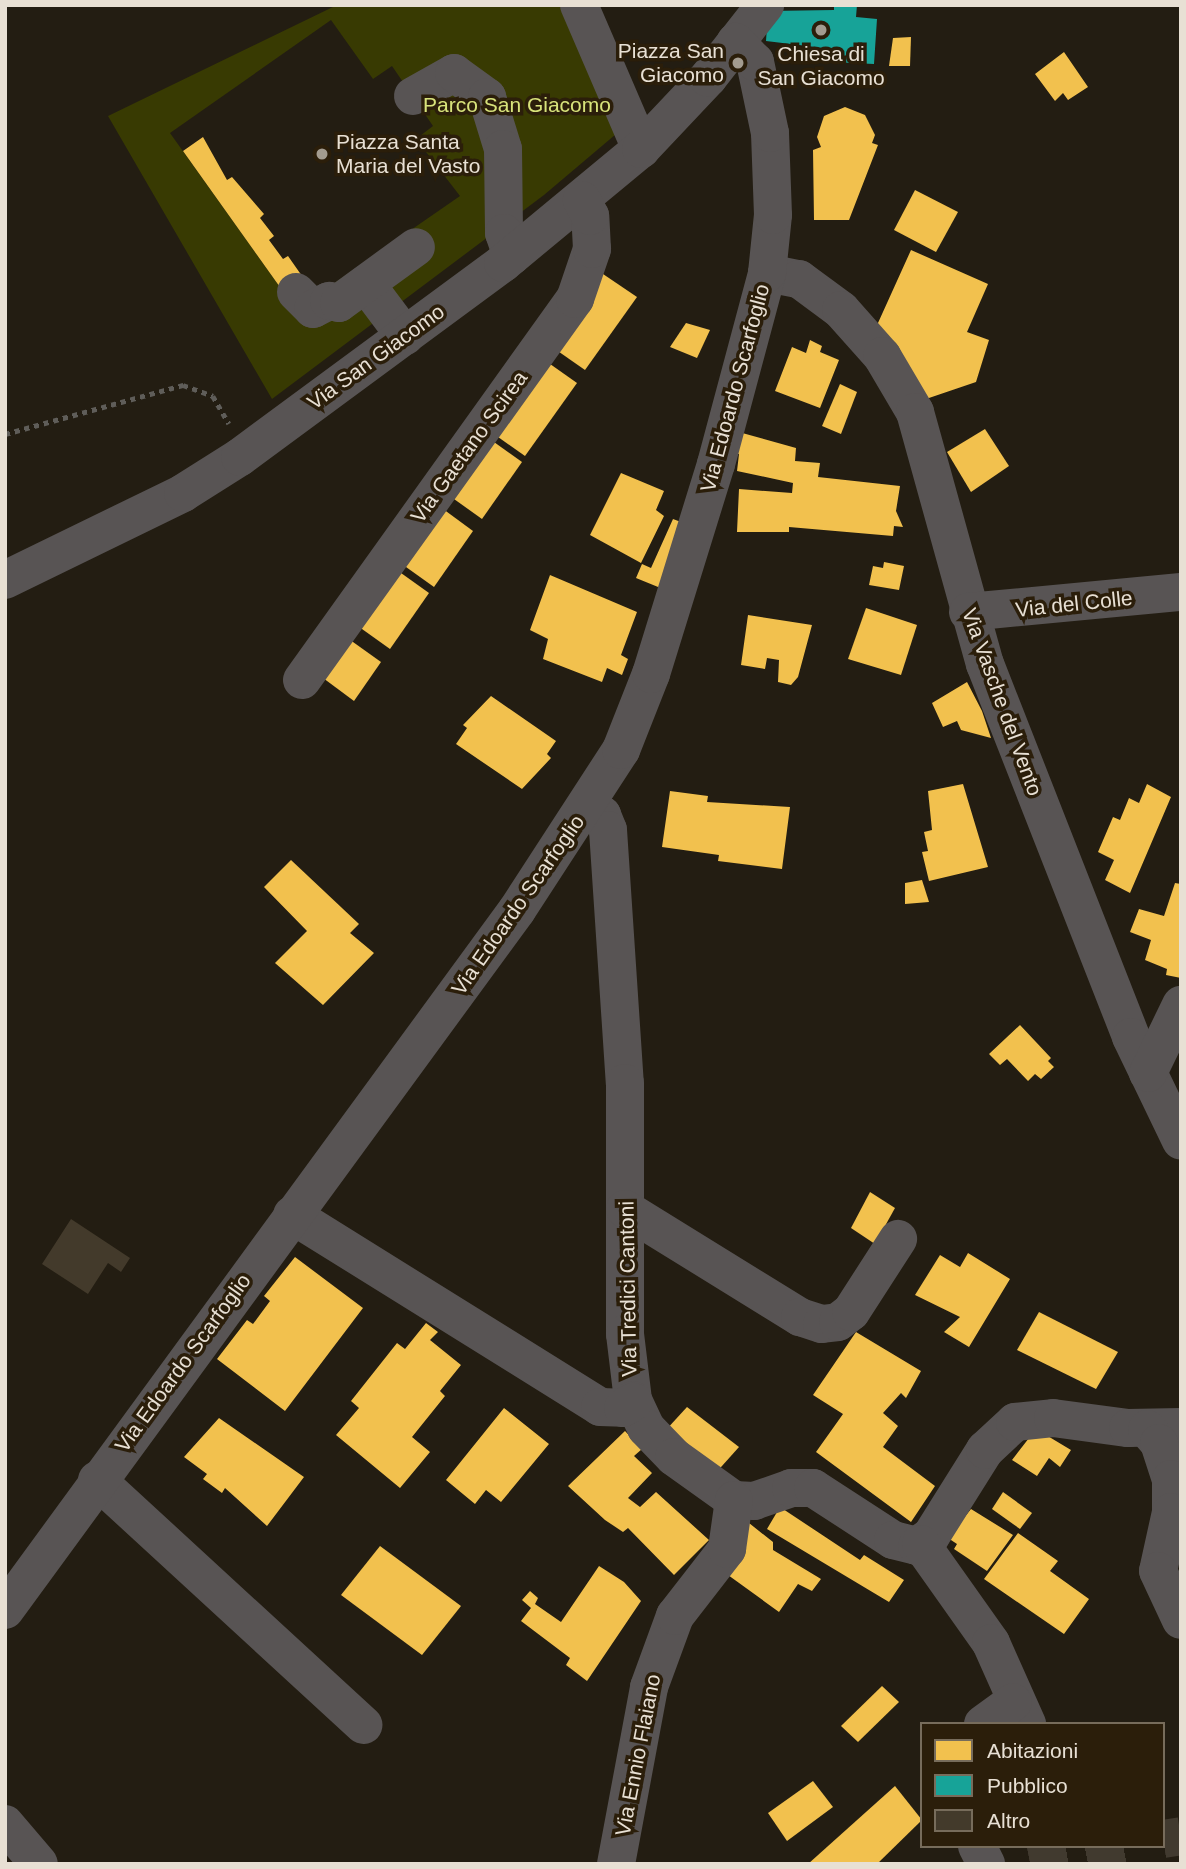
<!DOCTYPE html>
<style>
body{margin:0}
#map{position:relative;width:1186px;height:1869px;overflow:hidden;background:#231d12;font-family:Arial,sans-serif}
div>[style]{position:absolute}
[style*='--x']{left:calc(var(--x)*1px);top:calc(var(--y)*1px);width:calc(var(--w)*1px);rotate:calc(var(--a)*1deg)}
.green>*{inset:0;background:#383a02}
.homes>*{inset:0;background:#f2c14e}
.public>*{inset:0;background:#17a398}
.building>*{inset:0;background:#433a2b}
.highway-tunnel>*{height:38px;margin-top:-19px;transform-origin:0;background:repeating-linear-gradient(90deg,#413a2f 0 38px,transparent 0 57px)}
.path>*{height:4.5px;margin-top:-2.25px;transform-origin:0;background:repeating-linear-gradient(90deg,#5f5d59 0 5px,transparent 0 10px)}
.minor>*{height:38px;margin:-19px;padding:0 19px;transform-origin:19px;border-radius:19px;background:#585454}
.dots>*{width:19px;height:19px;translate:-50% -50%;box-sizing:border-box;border:4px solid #2b1e0a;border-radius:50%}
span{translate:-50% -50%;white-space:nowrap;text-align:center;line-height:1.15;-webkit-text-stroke:7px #2b1e0a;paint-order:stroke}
.poi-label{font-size:21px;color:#e8e0d4}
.right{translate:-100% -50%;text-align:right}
.left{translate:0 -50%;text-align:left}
.park-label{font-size:21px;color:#d8e37b}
.street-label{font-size:21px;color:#e8e0d4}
.frame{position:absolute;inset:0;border:7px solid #e8e0d4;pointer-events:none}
.legend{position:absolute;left:920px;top:1722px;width:245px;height:126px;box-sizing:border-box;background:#2b1e0a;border:2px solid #776c5b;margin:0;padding:9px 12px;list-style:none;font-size:21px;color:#e8e0d4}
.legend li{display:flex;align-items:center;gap:14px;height:35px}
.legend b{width:35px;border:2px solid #776c5b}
</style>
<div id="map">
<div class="green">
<i style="clip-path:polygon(evenodd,337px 5px,566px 5px,622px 129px,544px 195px,272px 399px,108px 116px,337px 5px,331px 20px,373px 79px,392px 66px,433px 126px,416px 139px,460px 196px,317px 295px,282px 290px,170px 133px,331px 20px)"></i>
</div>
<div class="homes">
<i style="clip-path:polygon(911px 37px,910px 66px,889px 66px,893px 38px)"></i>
<i style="clip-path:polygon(1064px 52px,1088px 87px,1068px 100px,1063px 93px,1055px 101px,1035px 74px)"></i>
<i style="clip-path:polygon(845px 107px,865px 115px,875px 135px,872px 143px,878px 145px,849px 220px,814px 220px,813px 150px,821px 147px,817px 137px,824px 116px)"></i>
<i style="clip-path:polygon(203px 137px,227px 180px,232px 177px,264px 214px,260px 218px,274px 236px,269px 240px,283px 259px,288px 256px,302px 276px,282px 290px,183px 151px)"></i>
<i style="clip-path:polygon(915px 190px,958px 212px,936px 252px,894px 230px)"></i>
<i style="clip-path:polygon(911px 250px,988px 284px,967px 332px,989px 340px,976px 382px,926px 399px,873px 334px)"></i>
<i style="clip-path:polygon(603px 274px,637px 297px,585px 370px,552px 347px)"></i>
<i style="clip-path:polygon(686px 323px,710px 330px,697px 358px,670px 347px)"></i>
<i style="clip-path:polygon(810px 340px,822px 346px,820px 352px,839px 360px,820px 408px,775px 391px,792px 347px,806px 353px)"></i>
<i style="clip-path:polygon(543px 359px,577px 383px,525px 456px,491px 432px)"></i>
<i style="clip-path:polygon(840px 384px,857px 392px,841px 434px,822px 426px)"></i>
<i style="clip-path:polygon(985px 429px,1009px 466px,971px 492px,947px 452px)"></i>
<i style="clip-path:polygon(735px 431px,796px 448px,795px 461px,820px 463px,818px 477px,900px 486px,896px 511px,903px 527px,894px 526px,893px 536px,789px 527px,789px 532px,737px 532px,739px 489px,792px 493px,793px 483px,737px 471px,739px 454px,729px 453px)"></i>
<i style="clip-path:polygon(487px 437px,522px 462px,482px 519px,447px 494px)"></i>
<i style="clip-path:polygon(621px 473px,664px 491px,656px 510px,664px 516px,641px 563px,590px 535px)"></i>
<i style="clip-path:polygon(439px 506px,473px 531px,434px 587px,399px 562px)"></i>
<i style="clip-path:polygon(673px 519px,681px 522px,663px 589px,636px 578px,642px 564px,651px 568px)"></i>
<i style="clip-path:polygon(884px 562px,904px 566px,899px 590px,869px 585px,873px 566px,883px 568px)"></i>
<i style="clip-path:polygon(394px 568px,429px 593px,390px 649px,355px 624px)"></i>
<i style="clip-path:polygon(550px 575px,637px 612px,621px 655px,628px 659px,622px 675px,607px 668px,602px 682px,543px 659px,548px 639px,530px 630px)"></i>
<i style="clip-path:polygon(866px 608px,917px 625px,901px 675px,848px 659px)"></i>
<i style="clip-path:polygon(748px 615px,812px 625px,798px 677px,791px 685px,778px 682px,779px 660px,767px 658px,765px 669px,741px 665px)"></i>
<i style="clip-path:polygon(346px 637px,381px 662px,354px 701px,319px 675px)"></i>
<i style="clip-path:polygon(967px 682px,982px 711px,991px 738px,961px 730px,957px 721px,943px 727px,932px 703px)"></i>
<i style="clip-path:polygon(491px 696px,556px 741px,547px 754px,551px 758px,522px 789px,456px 744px,467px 728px,463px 725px)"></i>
<i style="clip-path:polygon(963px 784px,988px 867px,929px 881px,922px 852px,928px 851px,924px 832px,932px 830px,928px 791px)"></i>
<i style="clip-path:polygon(1147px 784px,1171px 797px,1130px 893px,1105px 880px,1114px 860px,1098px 852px,1113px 817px,1120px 820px,1129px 798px,1139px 803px)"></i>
<i style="clip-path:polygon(670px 791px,708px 796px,707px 802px,790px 807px,782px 869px,718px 861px,719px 855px,662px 847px)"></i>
<i style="clip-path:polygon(291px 860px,359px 924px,350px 933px,374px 953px,323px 1005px,275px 963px,307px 931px,264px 887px)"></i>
<i style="clip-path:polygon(922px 880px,929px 902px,905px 904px,905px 883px)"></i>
<i style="clip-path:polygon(1175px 883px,1181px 884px,1181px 978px,1166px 975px,1167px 969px,1145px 960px,1151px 940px,1130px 932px,1139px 909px,1164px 916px)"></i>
<i style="clip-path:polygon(1020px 1025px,1051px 1058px,1048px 1061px,1054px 1067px,1041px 1079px,1035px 1074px,1028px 1081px,1007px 1059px,1000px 1065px,989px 1054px)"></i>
<i style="clip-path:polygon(870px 1192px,895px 1208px,875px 1244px,851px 1228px)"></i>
<i style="clip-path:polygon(968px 1253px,1010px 1279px,969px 1347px,944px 1332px,960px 1317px,915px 1295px,940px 1255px,960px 1267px)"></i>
<i style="clip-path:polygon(295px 1257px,363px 1308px,285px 1411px,217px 1359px,247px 1320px,253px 1324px,270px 1301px,264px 1296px)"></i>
<i style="clip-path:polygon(1039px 1312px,1118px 1352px,1096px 1389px,1017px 1350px)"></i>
<i style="clip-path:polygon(426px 1323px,438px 1332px,430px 1340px,461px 1365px,440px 1391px,445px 1396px,412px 1437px,430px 1452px,400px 1488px,336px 1435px,359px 1408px,351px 1401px,397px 1343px,405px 1349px)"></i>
<i style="clip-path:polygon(856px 1332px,921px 1371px,906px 1398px,901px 1393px,883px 1413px,898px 1426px,883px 1447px,935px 1486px,911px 1522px,816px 1452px,843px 1414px,813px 1395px)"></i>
<i style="clip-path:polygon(687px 1407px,739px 1447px,713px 1476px,665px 1431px)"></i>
<i style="clip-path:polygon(504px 1408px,549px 1444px,501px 1502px,486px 1490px,475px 1504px,446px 1480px)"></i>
<i style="clip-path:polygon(219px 1418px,304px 1477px,267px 1526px,225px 1488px,222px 1493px,203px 1479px,207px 1474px,184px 1457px)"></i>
<i style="clip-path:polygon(1036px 1429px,1071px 1450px,1060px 1467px,1049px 1458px,1037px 1476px,1012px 1460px)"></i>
<i style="clip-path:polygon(625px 1431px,642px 1449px,634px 1456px,652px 1473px,628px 1498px,640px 1507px,656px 1492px,709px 1540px,674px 1575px,628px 1528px,623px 1532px,605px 1520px,568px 1486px)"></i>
<i style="clip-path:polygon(1003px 1492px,1032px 1513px,1020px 1529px,992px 1509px)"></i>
<i style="clip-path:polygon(780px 1507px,860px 1560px,864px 1555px,904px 1580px,889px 1602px,767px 1529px)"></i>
<i style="clip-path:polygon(971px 1509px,1013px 1535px,987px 1571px,954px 1549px,957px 1544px,948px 1538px)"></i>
<i style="clip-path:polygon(749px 1523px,773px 1542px,773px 1550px,821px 1579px,812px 1591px,798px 1584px,779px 1612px,728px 1575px)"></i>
<i style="clip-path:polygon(1018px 1533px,1058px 1561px,1050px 1571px,1089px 1599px,1064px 1634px,984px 1579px)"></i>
<i style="clip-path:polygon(380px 1546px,461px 1606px,422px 1655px,341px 1595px)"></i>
<i style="clip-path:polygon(599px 1566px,624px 1582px,641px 1601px,587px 1681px,566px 1665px,570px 1658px,521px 1621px,531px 1608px,522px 1600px,530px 1591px,538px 1598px,535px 1604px,561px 1622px)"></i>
<i style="clip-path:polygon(882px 1686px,899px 1702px,858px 1742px,841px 1726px)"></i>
<i style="clip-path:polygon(813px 1781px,833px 1807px,787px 1841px,768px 1813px)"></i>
<i style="clip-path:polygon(895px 1786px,922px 1820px,877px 1864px,808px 1864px)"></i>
</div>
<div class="public">
<i style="clip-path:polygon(834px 5px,857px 5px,856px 17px,877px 19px,874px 64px,831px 62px,832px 49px,766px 41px,768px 11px,834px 10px)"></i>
</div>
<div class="building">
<i style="clip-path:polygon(71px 1219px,130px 1258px,121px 1272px,108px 1263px,88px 1294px,42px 1264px)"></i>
</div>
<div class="highway-tunnel">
<i style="--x:1163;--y:1839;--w:18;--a:-9"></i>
<i style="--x:1030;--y:1864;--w:98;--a:-10.6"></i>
</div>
<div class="path">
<i style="--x:5;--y:434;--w:185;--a:-15.4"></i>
<i style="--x:183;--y:385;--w:32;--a:20"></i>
<i style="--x:213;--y:396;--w:32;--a:60"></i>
</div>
<div class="minor">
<i style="--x:579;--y:5;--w:157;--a:66.7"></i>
<i style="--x:413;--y:96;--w:47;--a:-29.3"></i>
<i style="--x:454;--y:73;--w:41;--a:36"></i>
<i style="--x:487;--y:97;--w:54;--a:72.9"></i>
<i style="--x:503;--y:149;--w:84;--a:89.3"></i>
<i style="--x:504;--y:233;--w:24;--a:71"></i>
<i style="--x:767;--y:273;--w:33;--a:11"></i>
<i style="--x:799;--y:279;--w:52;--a:36.4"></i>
<i style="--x:841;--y:310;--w:62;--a:48.3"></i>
<i style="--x:882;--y:356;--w:65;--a:59.5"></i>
<i style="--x:915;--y:412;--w:262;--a:74.5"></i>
<i style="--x:985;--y:664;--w:401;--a:68.6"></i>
<i style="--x:1131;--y:1037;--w:115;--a:64.3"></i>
<i style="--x:366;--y:284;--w:65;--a:53.1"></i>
<i style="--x:296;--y:292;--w:24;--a:45"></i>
<i style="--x:313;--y:309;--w:18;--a:-27"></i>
<i style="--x:329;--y:301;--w:10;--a:11"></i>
<i style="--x:339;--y:303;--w:95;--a:-36"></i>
<i style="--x:5;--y:580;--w:198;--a:-26"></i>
<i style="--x:183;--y:493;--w:67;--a:-32.3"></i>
<i style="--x:240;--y:457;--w:327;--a:-36.4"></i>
<i style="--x:503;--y:263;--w:179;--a:-39.6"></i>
<i style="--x:641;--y:149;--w:98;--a:-46.7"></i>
<i style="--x:708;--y:78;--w:93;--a:-52"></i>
<i style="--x:968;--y:612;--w:214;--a:-5.4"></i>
<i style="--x:302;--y:680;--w:469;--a:-54.4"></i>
<i style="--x:575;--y:299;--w:53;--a:-71.2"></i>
<i style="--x:592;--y:249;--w:33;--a:-93"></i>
<i style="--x:590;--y:216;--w:18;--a:-117"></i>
<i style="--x:588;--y:806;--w:17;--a:33"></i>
<i style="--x:602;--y:815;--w:16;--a:68"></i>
<i style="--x:608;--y:830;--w:254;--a:86.2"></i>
<i style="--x:625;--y:1083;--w:251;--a:90"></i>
<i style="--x:625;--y:1334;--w:66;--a:83.1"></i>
<i style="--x:633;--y:1400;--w:31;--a:65"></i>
<i style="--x:646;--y:1428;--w:40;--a:46"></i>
<i style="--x:674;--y:1457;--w:74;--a:35.6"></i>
<i style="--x:734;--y:1500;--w:20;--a:3"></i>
<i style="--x:754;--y:1501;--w:39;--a:-19"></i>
<i style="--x:791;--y:1488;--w:22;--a:0"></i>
<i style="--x:813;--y:1488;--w:95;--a:33"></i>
<i style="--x:893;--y:1540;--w:25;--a:14"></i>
<i style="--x:917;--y:1546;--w:17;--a:-36"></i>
<i style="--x:931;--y:1536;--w:102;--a:-57.9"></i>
<i style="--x:985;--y:1450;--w:41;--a:-43"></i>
<i style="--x:1015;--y:1422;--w:38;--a:-6"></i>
<i style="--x:1053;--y:1418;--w:76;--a:7.6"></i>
<i style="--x:1128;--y:1428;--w:53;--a:-1.1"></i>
<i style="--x:1148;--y:1073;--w:76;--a:-64.1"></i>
<i style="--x:625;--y:1209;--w:206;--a:31.7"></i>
<i style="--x:800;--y:1317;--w:23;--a:18"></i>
<i style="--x:822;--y:1324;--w:16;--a:-7"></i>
<i style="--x:838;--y:1322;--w:16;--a:-38"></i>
<i style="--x:851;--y:1312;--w:87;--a:-57.2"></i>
<i style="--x:292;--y:1215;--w:363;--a:31.9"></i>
<i style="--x:600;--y:1407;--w:23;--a:2"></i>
<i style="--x:623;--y:1408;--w:12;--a:-31"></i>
<i style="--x:1147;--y:1429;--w:18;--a:49"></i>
<i style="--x:1159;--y:1443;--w:38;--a:72"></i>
<i style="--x:1171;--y:1479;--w:33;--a:90"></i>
<i style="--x:1171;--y:1512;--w:60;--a:102.4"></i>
<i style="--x:1158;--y:1571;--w:54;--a:64.9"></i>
<i style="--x:97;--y:1480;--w:362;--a:42.6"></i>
<i style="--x:921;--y:1544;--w:121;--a:54.7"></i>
<i style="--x:991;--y:1643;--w:89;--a:66"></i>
<i style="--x:5;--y:1610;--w:867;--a:-53.82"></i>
<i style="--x:517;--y:910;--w:191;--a:-57"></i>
<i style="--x:621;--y:750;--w:82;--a:-68.5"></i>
<i style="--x:651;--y:674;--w:220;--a:-72.8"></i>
<i style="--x:716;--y:464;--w:198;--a:-75"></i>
<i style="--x:767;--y:273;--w:58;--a:-84.1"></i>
<i style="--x:773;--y:215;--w:82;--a:-92.1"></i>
<i style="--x:770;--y:133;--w:73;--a:-101.9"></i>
<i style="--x:755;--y:62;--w:28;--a:-134"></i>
<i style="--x:983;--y:1724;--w:37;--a:-36"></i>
<i style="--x:5;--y:1824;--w:52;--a:49.6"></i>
<i style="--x:977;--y:1846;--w:20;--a:63"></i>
<i style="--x:616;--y:1864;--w:180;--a:-79.4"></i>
<i style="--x:649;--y:1687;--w:76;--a:-69.9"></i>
<i style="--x:675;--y:1616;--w:85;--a:-52.2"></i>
<i style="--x:727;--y:1549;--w:49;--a:-81.9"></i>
</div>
<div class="dots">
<i style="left:821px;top:30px;background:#a39c90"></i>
<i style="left:738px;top:63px;background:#a39c90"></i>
<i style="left:322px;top:154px;background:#a39c90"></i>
</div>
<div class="poi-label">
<span class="right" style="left:724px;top:63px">Piazza San<br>Giacomo</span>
<span style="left:821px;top:66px">Chiesa di<br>San Giacomo</span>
<span class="left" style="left:336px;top:154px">Piazza Santa<br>Maria del Vasto</span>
</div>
<div class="park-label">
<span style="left:517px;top:105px">Parco San Giacomo</span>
</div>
<div class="street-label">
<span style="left:376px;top:357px;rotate:-36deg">Via San Giacomo</span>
<span style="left:735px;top:388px;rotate:-75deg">Via Edoardo Scarfoglio</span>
<span style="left:469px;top:447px;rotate:-54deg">Via Gaetano Scirea</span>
<span style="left:1074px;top:604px;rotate:-6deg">Via del Colle</span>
<span style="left:1002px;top:702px;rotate:70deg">Via Vasche del Vento</span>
<span style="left:518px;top:905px;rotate:-55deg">Via Edoardo Scarfoglio</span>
<span style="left:628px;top:1289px;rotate:-91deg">Via Tredici Cantoni</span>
<span style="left:183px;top:1363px;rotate:-54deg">Via Edoardo Scarfoglio</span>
<span style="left:638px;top:1755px;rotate:-79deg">Via Ennio Flaiano</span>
</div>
<div class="frame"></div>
<ul class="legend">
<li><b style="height:19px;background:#f2c14e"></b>Abitazioni</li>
<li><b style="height:19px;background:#17a398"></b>Pubblico</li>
<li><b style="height:19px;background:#433a2b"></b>Altro</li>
</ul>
</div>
